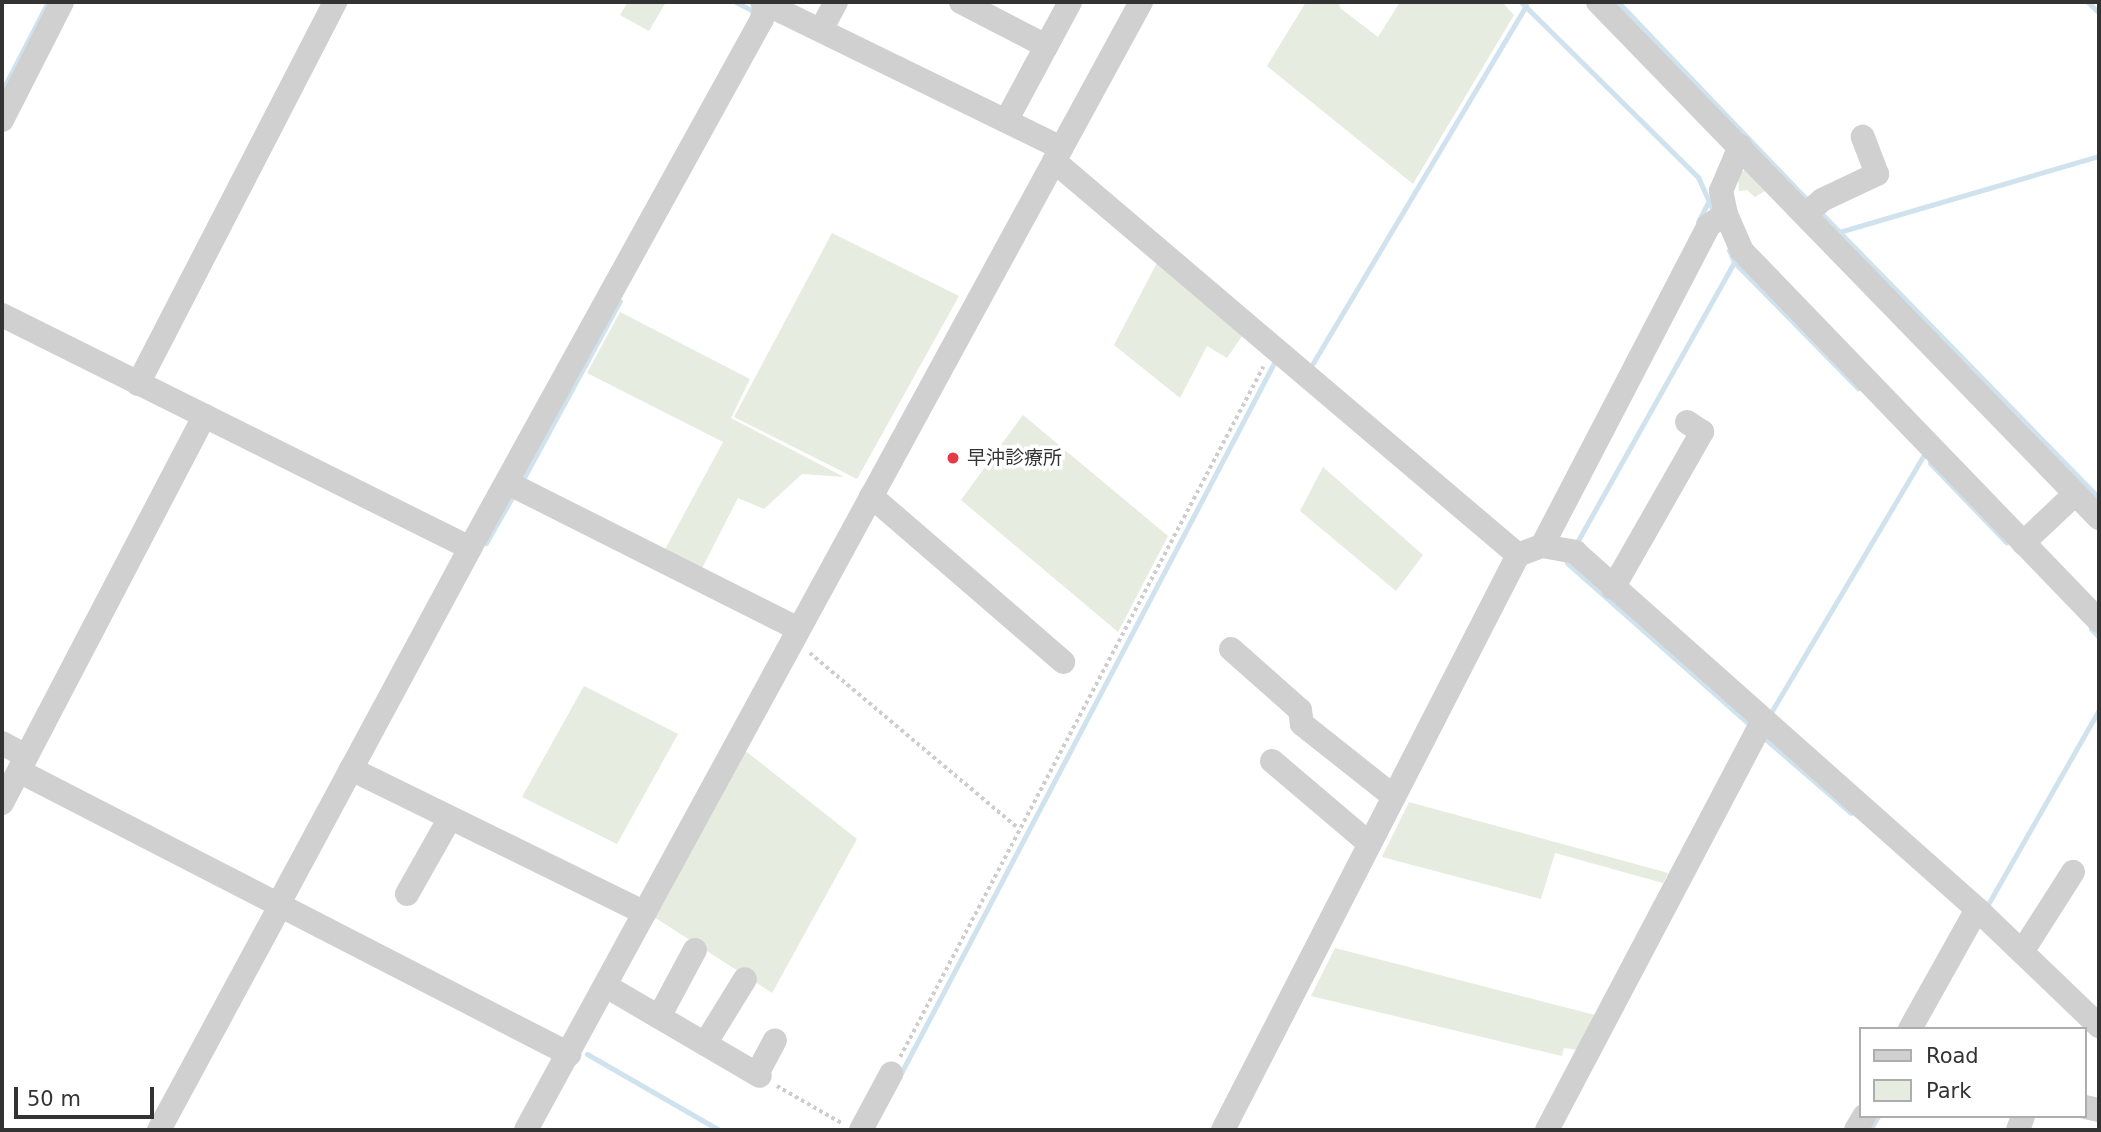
<!DOCTYPE html>
<meta charset="utf-8">
<style>
body{margin:0}
#map{position:relative;width:2101px;height:1132px;overflow:hidden;background:#fff;font-family:"DejaVu Sans","Noto Sans JP",sans-serif}
div>[style]{position:absolute}
[style*='--x']{left:calc(var(--x)*1px);top:calc(var(--y)*1px);width:calc(var(--w)*1px);rotate:calc(var(--a)*1deg)}
.green>*{inset:0;background:#e6ecdf}
.stream>*{height:5px;margin:-2.5px;padding:0 2.5px;transform-origin:2.5px;border-radius:2.5px;background:#cfe2ee}
.path>*{height:3.5px;margin-top:-1.75px;transform-origin:0;background:repeating-linear-gradient(90deg,#cdcdcd 0 3.5px,transparent 0 7px)}
.minor>*{height:24px;margin:-12px;padding:0 12px;transform-origin:12px;border-radius:12px;background:#d0d0d0}
.dots>*{width:19px;height:19px;translate:-50% -50%;box-sizing:border-box;border:4px solid #fff;border-radius:50%}
span{translate:-50% -50%;white-space:nowrap;text-align:center;line-height:1.15;-webkit-text-stroke:7px #fff;paint-order:stroke}
.poi-label{font-size:19px;color:#333}
.left{translate:0 -50%;text-align:left}
.frame{position:absolute;inset:0;border:4px solid #333;pointer-events:none}
.legend{position:absolute;left:1859px;top:1027px;width:228px;height:91px;box-sizing:border-box;background:#fff;border:2px solid #adadad;margin:0;padding:9px 12px;list-style:none;font-size:21px;color:#333}
.legend li{display:flex;align-items:center;gap:14px;height:35px}
.legend b{width:35px;border:2px solid #adadad}
.scale{position:absolute;left:14px;top:1087px;width:140px;height:32px;box-sizing:border-box;border:4px solid #333;border-top:0;padding-left:9px;font-size:21px;line-height:24px;white-space:nowrap;color:#333;-webkit-text-stroke:5px #fff;paint-order:stroke}
</style>
<div id="map">
<div class="green">
<i style="clip-path:polygon(628px 2px,666px 2px,649px 31px,620px 15px)"></i>
<i style="clip-path:polygon(1306px 2px,1339px 2px,1340px 8px,1378px 37px,1400px 2px,1502px 2px,1514px 15px,1413px 184px,1267px 66px)"></i>
<i style="clip-path:polygon(1745px 170px,1765px 191px,1755px 197px,1747px 190px,1739px 191px,1738px 174px)"></i>
<i style="clip-path:polygon(832px 233px,959px 296px,857px 479px,734px 417px)"></i>
<i style="clip-path:polygon(1159px 259px,1245px 332px,1227px 358px,1207px 346px,1180px 398px,1114px 345px)"></i>
<i style="clip-path:polygon(620px 312px,750px 379px,731px 418px,844px 477px,802px 474px,764px 509px,738px 498px,699px 574px,662px 555px,723px 442px,587px 373px)"></i>
<i style="clip-path:polygon(1023px 415px,1168px 536px,1118px 632px,961px 500px)"></i>
<i style="clip-path:polygon(1323px 467px,1423px 555px,1396px 591px,1300px 511px)"></i>
<i style="clip-path:polygon(584px 686px,678px 734px,617px 844px,522px 797px)"></i>
<i style="clip-path:polygon(743px 749px,857px 839px,772px 993px,651px 915px)"></i>
<i style="clip-path:polygon(1409px 802px,1668px 873px,1663px 883px,1555px 853px,1541px 899px,1382px 857px)"></i>
<i style="clip-path:polygon(1335px 948px,1595px 1015px,1578px 1050px,1564px 1048px,1562px 1056px,1311px 996px)"></i>
</div>
<div class="stream">
<i style="--x:736;--y:2;--w:21;--a:28"></i>
<i style="--x:1521;--y:2;--w:249;--a:44.7"></i>
<i style="--x:1698;--y:177;--w:42;--a:65.9"></i>
<i style="--x:1618;--y:2;--w:277;--a:46.3"></i>
<i style="--x:2088;--y:2;--w:16;--a:45"></i>
<i style="--x:2;--y:91;--w:100;--a:-62.7"></i>
<i style="--x:1819;--y:211;--w:401;--a:45.7"></i>
<i style="--x:1698;--y:222;--w:25;--a:-63"></i>
<i style="--x:1839;--y:232;--w:271;--a:-16.3"></i>
<i style="--x:1729;--y:250;--w:13;--a:67"></i>
<i style="--x:1734;--y:262;--w:177;--a:45.5"></i>
<i style="--x:1310;--y:368;--w:422;--a:-59.2"></i>
<i style="--x:1930;--y:463;--w:110;--a:46.1"></i>
<i style="--x:521;--y:483;--w:207;--a:-61.5"></i>
<i style="--x:486;--y:543;--w:56;--a:-60.3"></i>
<i style="--x:1576;--y:544;--w:323;--a:-60.7"></i>
<i style="--x:1567;--y:563;--w:243;--a:41.5"></i>
<i style="--x:2091;--y:629;--w:11;--a:45"></i>
<i style="--x:1770;--y:714;--w:300;--a:-59.3"></i>
<i style="--x:1763;--y:737;--w:116;--a:40.8"></i>
<i style="--x:1987;--y:906;--w:226;--a:-60.3"></i>
<i style="--x:587;--y:1054;--w:152;--a:29.9"></i>
<i style="--x:900;--y:1075;--w:809;--a:-62.29"></i>
<i style="--x:1870;--y:1130;--w:16;--a:-60"></i>
</div>
<div class="path">
<i style="--x:810;--y:653;--w:273;--a:40.1"></i>
<i style="--x:900;--y:1057;--w:780;--a:-62.25"></i>
<i style="--x:777;--y:1086;--w:76;--a:29.9"></i>
</div>
<div class="minor">
<i style="--x:762;--y:2;--w:333;--a:26"></i>
<i style="--x:961;--y:2;--w:96;--a:27.4"></i>
<i style="--x:1598;--y:2;--w:719;--a:45.85"></i>
<i style="--x:821;--y:30;--w:32;--a:-62"></i>
<i style="--x:2;--y:120;--w:132;--a:-63"></i>
<i style="--x:1006;--y:121;--w:135;--a:-61.7"></i>
<i style="--x:1054;--y:161;--w:609;--a:40.34"></i>
<i style="--x:1726;--y:214;--w:24;--a:-102"></i>
<i style="--x:1721;--y:191;--w:49;--a:-67.1"></i>
<i style="--x:1806;--y:214;--w:21;--a:-41"></i>
<i style="--x:1822;--y:200;--w:61;--a:-25.3"></i>
<i style="--x:1877;--y:174;--w:40;--a:-111"></i>
<i style="--x:2;--y:315;--w:523;--a:26.47"></i>
<i style="--x:470;--y:548;--w:604;--a:-61.1"></i>
<i style="--x:762;--y:19;--w:16;--a:-79"></i>
<i style="--x:138;--y:384;--w:430;--a:-62.7"></i>
<i style="--x:508;--y:483;--w:325;--a:26.7"></i>
<i style="--x:871;--y:496;--w:254;--a:40.8"></i>
<i style="--x:2023;--y:543;--w:71;--a:-43.3"></i>
<i style="--x:1542;--y:546;--w:362;--a:-62.5"></i>
<i style="--x:1709;--y:225;--w:20;--a:-33"></i>
<i style="--x:1726;--y:214;--w:40;--a:66.6"></i>
<i style="--x:1742;--y:251;--w:514;--a:46.02"></i>
<i style="--x:1613;--y:588;--w:180;--a:-60.3"></i>
<i style="--x:1702;--y:432;--w:18;--a:-146"></i>
<i style="--x:1231;--y:649;--w:92;--a:41.5"></i>
<i style="--x:1300;--y:710;--w:14;--a:82"></i>
<i style="--x:1302;--y:724;--w:117;--a:38.4"></i>
<i style="--x:2;--y:743;--w:26;--a:29"></i>
<i style="--x:1272;--y:761;--w:128;--a:40.3"></i>
<i style="--x:351;--y:769;--w:327;--a:26.1"></i>
<i style="--x:19;--y:771;--w:619;--a:27.23"></i>
<i style="--x:2;--y:803;--w:437;--a:-62.4"></i>
<i style="--x:407;--y:894;--w:87;--a:-60.5"></i>
<i style="--x:278;--y:905;--w:405;--a:-61.7"></i>
<i style="--x:2022;--y:952;--w:95;--a:-57.5"></i>
<i style="--x:606;--y:986;--w:178;--a:30.3"></i>
<i style="--x:659;--y:1017;--w:76;--a:-61.8"></i>
<i style="--x:1910;--y:1029;--w:137;--a:-60.8"></i>
<i style="--x:705;--y:1044;--w:76;--a:-58.4"></i>
<i style="--x:757;--y:1074;--w:38;--a:-62"></i>
<i style="--x:2085;--y:1107;--w:14;--a:12"></i>
<i style="--x:159;--y:1130;--w:255;--a:-61.6"></i>
<i style="--x:526;--y:1130;--w:1285;--a:-61.4"></i>
<i style="--x:861;--y:1130;--w:64;--a:-61.8"></i>
<i style="--x:1223;--y:1130;--w:646;--a:-62.84"></i>
<i style="--x:1518;--y:555;--w:26;--a:-21"></i>
<i style="--x:1542;--y:546;--w:34;--a:10"></i>
<i style="--x:1575;--y:552;--w:538;--a:41.61"></i>
<i style="--x:1977;--y:909;--w:169;--a:43.8"></i>
<i style="--x:1547;--y:1130;--w:461;--a:-62.2"></i>
<i style="--x:1856;--y:1130;--w:16;--a:-60"></i>
<i style="--x:2018;--y:1130;--w:15;--a:-70"></i>
</div>
<div class="dots">
<i style="left:953px;top:458px;background:#e63946"></i>
</div>
<div class="poi-label">
<span class="left" style="left:967px;top:458px">早沖診療所</span>
</div>
<div class="frame"></div>
<ul class="legend">
<li><b style="height:9px;background:#d0d0d0"></b>Road</li>
<li><b style="height:19px;background:#e6ecdf"></b>Park</li>
</ul>
<div class="scale">50 m</div>
</div>
